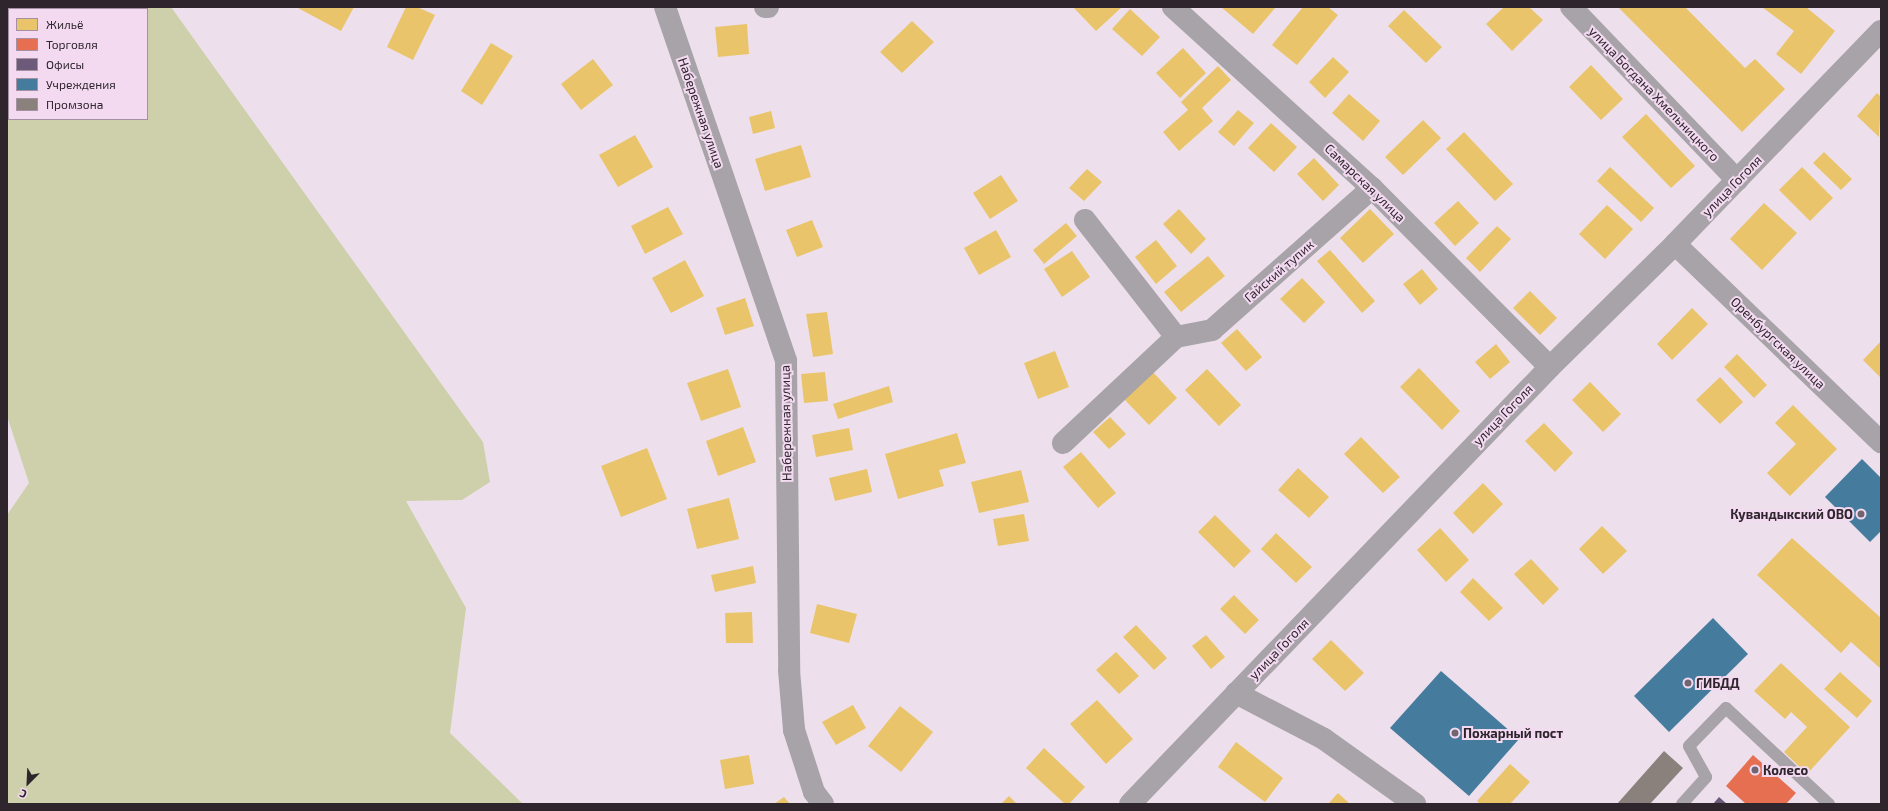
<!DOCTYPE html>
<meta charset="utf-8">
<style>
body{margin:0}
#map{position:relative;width:1888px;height:811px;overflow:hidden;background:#ede0ec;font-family:"Exo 2",sans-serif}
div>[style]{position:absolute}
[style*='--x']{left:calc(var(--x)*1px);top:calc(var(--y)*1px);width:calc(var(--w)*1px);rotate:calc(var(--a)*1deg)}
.green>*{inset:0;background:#cdd0aa}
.homes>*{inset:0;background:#e9c46a}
.shops>*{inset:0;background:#e76f51}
.offices>*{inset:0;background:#6d597a}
.public>*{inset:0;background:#457b9d}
.industry>*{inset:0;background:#8a817c}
.lane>*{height:12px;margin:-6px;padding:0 6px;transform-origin:6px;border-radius:6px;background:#a7a3a8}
.street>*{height:22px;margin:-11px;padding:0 11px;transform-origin:11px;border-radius:11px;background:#a7a3a8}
.dots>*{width:11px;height:11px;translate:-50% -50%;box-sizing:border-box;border:2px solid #f3daf1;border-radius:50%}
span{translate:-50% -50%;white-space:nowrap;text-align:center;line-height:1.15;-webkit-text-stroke:4px #f3daf1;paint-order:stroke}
.street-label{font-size:13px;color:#2e252d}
.poi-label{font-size:13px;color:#2e252d;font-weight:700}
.right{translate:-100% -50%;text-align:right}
.left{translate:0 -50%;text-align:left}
.frame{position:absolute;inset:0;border:8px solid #2e252d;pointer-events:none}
.legend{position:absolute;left:8px;top:8px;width:140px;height:112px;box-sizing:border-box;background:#f3daf1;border:1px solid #a492a3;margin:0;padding:5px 7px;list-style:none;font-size:12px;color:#2e252d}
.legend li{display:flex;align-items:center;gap:8px;height:20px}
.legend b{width:20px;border:1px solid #a492a3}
.north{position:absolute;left:8px;top:763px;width:40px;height:40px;-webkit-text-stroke:3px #f3daf1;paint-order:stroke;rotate:204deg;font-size:11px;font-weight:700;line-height:16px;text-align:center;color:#2e252d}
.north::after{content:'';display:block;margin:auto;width:14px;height:18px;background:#2e252d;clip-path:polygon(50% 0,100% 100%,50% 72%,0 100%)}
</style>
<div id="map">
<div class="green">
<i style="clip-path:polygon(evenodd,7px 7px,171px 7px,483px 442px,490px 482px,462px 500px,406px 501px,466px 608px,450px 733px,523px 804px,7px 804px,7px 515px,29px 483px,7px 416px,7px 7px,9px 9px,147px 9px,147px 119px,9px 119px,9px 9px)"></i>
</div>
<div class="homes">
<i style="clip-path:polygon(296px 7px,354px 7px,341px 31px)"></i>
<i style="clip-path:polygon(406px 7px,417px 7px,435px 15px,413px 60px,387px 47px)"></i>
<i style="clip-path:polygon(1073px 7px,1122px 7px,1096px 31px)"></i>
<i style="clip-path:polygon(1221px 7px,1276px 7px,1253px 34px)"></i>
<i style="clip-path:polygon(1303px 7px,1328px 7px,1338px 15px,1297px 65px,1272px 45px)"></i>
<i style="clip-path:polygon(1504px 7px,1529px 7px,1543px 20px,1512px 51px,1486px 24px)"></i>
<i style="clip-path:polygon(1618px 7px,1685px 7px,1745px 68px,1755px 59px,1785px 89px,1742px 132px)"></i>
<i style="clip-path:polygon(1762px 7px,1806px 7px,1835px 31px,1801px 74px,1776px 54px,1794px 31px)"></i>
<i style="clip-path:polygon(1130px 9px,1160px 37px,1142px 56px,1112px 29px)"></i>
<i style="clip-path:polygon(1404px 10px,1442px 47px,1426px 63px,1388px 26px)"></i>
<i style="clip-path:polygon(912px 21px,934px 42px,902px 73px,880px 52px)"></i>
<i style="clip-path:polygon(747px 24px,749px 54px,718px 57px,715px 27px)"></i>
<i style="clip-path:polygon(491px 43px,513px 56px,482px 105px,461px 91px)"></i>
<i style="clip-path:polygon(1183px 48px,1206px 73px,1180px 98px,1156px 73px)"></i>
<i style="clip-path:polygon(1333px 57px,1349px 72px,1325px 98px,1309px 82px)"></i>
<i style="clip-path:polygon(593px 59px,613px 85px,581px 110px,561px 84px)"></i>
<i style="clip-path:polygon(1591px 65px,1623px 99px,1601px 120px,1569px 87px)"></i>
<i style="clip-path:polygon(1218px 66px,1231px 80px,1202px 108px,1213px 121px,1179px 151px,1163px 132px,1188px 110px,1181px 102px)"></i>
<i style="clip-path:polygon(1877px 93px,1881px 97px,1879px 137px,1857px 116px)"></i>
<i style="clip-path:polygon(1349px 94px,1380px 121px,1363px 141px,1332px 113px)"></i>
<i style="clip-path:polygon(1238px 110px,1254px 123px,1234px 146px,1218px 132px)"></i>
<i style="clip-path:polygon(771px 111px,775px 128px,753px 134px,749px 117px)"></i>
<i style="clip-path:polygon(1646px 114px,1695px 166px,1671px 188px,1622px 137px)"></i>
<i style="clip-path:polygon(1423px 120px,1441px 138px,1403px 175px,1385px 157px)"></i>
<i style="clip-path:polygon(1271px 123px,1297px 147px,1274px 172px,1248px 148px)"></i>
<i style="clip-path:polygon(1464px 132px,1513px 184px,1495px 201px,1446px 149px)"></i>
<i style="clip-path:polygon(635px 135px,653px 167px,618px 187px,599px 155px)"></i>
<i style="clip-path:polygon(801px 145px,811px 177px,765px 191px,755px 159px)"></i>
<i style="clip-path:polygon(1824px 152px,1852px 179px,1841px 190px,1813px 163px)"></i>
<i style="clip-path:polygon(1314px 158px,1339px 185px,1323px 201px,1297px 174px)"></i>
<i style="clip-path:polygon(1610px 167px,1654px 208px,1641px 222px,1597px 181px)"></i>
<i style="clip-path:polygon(1802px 167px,1833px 198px,1810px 221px,1779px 190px)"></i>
<i style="clip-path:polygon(1087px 169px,1102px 182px,1084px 201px,1069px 188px)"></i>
<i style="clip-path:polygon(1001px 175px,1018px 201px,990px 219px,973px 193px)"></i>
<i style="clip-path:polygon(1458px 201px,1479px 223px,1455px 246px,1434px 223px)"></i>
<i style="clip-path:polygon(1764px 203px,1797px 233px,1762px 270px,1730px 239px)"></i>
<i style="clip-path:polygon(1607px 205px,1633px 229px,1605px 259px,1579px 234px)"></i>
<i style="clip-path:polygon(668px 207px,683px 234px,645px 254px,631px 226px)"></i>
<i style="clip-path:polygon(1179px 209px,1206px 239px,1191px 254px,1163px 224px)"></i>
<i style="clip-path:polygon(1370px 209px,1394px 234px,1363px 263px,1340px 238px)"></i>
<i style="clip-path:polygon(812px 220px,823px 247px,797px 257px,786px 230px)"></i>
<i style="clip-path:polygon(1066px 223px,1077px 236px,1044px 264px,1033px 250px)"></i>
<i style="clip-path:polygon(1497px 226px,1511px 239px,1480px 272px,1466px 258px)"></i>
<i style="clip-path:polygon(996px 230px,1011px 257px,979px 275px,964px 248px)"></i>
<i style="clip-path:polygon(1156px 240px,1177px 266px,1156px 284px,1135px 257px)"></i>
<i style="clip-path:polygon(1330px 250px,1375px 301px,1362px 313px,1317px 261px)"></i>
<i style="clip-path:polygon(1072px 251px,1090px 277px,1062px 297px,1044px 269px)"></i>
<i style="clip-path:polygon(1208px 256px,1225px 276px,1181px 312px,1164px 292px)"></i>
<i style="clip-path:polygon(685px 260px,704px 296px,671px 313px,652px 278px)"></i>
<i style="clip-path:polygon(1422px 269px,1438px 289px,1420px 305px,1403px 284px)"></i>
<i style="clip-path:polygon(1302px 278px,1325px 302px,1304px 323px,1280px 299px)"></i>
<i style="clip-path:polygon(1530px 291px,1557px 318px,1540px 335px,1513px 308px)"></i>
<i style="clip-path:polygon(745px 298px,754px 326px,725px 335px,716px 308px)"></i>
<i style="clip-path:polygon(1692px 308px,1708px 324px,1672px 360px,1657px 344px)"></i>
<i style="clip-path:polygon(827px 312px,833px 354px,813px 357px,806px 314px)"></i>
<i style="clip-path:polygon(1237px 329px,1262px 357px,1246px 371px,1221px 343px)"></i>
<i style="clip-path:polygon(1881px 341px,1881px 378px,1863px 360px)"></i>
<i style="clip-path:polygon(1496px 344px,1510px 362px,1490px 379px,1475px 362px)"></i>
<i style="clip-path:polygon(1055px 351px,1069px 387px,1038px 399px,1024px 363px)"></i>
<i style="clip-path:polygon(1737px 354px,1767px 385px,1754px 398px,1724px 367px)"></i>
<i style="clip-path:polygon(1419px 368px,1460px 411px,1442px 430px,1400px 387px)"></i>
<i style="clip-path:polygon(728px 369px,741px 407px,701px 421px,687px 383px)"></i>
<i style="clip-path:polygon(1207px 369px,1241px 405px,1219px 426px,1185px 390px)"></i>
<i style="clip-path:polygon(1152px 371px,1177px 398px,1149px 425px,1123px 398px)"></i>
<i style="clip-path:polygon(825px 372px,828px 401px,804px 403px,801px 374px)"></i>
<i style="clip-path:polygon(1720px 377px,1743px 402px,1720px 424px,1696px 400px)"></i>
<i style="clip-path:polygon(1590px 382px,1621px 414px,1603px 432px,1572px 400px)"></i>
<i style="clip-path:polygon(889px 386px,893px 402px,838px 419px,833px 404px)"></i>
<i style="clip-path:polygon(1793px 405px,1837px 449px,1790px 496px,1767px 473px,1796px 444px,1775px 423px)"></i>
<i style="clip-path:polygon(1110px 417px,1126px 434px,1109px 449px,1093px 432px)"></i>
<i style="clip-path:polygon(1544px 423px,1573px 453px,1555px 472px,1525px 441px)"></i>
<i style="clip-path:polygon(743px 427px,756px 462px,718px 476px,706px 441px)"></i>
<i style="clip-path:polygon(849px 428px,853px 450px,816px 457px,812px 435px)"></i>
<i style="clip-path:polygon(957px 433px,966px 463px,939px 470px,944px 486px,898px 499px,885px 454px)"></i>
<i style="clip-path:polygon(1361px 437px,1400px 477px,1383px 493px,1344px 454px)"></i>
<i style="clip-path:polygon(647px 448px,667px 499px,621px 517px,601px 466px)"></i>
<i style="clip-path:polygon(1081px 452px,1116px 493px,1098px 508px,1063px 467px)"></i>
<i style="clip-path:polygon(1298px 468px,1329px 497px,1309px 518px,1278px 490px)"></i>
<i style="clip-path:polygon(867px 469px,872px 492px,835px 501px,829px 478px)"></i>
<i style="clip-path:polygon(1021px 470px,1029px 502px,979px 513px,971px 482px)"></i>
<i style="clip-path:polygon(1483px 483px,1503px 504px,1473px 534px,1453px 513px)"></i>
<i style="clip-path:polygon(729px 498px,739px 539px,697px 549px,687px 509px)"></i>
<i style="clip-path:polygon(1024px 514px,1029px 541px,998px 546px,993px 519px)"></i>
<i style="clip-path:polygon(1215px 515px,1251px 551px,1234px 568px,1198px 532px)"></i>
<i style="clip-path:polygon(1602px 526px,1627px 551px,1603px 574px,1579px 549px)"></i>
<i style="clip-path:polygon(1440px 528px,1469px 560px,1446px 582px,1417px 550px)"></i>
<i style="clip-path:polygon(1276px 533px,1312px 567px,1296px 583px,1261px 549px)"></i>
<i style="clip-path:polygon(1792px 538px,1881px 618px,1881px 669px,1851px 642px,1841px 653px,1757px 575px)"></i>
<i style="clip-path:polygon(1531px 559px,1559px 589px,1543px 605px,1514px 574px)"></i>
<i style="clip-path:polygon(753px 566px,756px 583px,715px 592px,711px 575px)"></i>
<i style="clip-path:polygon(1473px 578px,1503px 608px,1489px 621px,1460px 592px)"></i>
<i style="clip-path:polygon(1234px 595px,1259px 620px,1245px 634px,1220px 609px)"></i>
<i style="clip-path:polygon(817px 604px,857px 614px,849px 643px,810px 633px)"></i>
<i style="clip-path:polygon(752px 612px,753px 643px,726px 643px,725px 613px)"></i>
<i style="clip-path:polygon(1136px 625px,1167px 658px,1154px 670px,1123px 637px)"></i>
<i style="clip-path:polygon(1206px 635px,1225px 657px,1211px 669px,1192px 646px)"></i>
<i style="clip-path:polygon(1331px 640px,1364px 673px,1345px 691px,1312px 659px)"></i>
<i style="clip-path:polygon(1116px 652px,1139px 676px,1119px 694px,1096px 670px)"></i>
<i style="clip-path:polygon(1781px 663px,1850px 727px,1807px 774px,1784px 752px,1807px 727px,1791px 712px,1785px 719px,1754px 691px)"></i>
<i style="clip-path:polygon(1840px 672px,1872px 701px,1857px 718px,1824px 689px)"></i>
<i style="clip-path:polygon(1097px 700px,1133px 739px,1106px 764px,1070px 724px)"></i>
<i style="clip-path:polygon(853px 705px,866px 728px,836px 745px,822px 722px)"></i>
<i style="clip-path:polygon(900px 706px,933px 732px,901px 772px,868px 746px)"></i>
<i style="clip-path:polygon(1236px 742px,1283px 778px,1265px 802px,1218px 767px)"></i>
<i style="clip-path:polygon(1044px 748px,1085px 787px,1069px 804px,1065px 804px,1026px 768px)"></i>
<i style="clip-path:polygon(749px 755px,754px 784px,725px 789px,720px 760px)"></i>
<i style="clip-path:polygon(1510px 764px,1530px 782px,1510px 804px,1480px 804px,1477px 801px)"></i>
<i style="clip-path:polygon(1338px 793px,1350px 804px,1328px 804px)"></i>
<i style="clip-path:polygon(1009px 796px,1017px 804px,1001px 804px)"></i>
<i style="clip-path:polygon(784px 797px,790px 804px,774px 804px)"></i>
</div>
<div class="shops">
<i style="clip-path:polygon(1753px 755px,1796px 793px,1786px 804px,1746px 804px,1726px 786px)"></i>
</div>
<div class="offices">
<i style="clip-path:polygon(1719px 797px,1727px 804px,1713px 804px)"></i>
</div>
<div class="public">
<i style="clip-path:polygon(1862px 459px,1881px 478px,1881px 531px,1870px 542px,1825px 497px)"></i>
<i style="clip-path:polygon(1713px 618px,1748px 654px,1669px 732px,1634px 696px)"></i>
<i style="clip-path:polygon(1441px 671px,1519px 739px,1469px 796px,1390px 728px)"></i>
</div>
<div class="industry">
<i style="clip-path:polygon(1664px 751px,1683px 768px,1650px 804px,1617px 804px)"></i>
</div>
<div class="lane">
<i style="--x:1682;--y:804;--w:36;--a:-48"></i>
<i style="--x:1706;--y:777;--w:35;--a:-119"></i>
<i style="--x:1689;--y:746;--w:53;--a:-45.8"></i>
<i style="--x:1726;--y:708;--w:141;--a:43"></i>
</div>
<div class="street">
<i style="--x:665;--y:7;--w:374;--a:71.1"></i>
<i style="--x:786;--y:361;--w:309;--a:89.4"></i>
<i style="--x:789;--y:670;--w:60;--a:85.2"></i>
<i style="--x:794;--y:730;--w:65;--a:72.1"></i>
<i style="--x:814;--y:792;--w:15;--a:53"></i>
<i style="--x:765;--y:7;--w:3;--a:0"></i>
<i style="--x:1173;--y:7;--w:269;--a:42.3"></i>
<i style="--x:1372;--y:188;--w:252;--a:45.2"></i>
<i style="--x:1571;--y:7;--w:240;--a:46.2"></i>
<i style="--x:1085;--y:220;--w:148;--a:52.1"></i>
<i style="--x:1176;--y:337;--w:37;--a:-11"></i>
<i style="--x:1212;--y:330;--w:214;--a:-41.6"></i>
<i style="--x:1675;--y:244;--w:286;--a:43.9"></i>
<i style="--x:1063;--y:443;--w:155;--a:-43.2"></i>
<i style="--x:1236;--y:693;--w:99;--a:27.6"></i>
<i style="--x:1324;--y:739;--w:112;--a:35.5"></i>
<i style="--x:1130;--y:804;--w:606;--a:-46.14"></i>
<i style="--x:1550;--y:367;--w:175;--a:-44.5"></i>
<i style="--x:1675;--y:244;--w:296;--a:-46"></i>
</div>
<div class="dots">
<i style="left:1861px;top:514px;background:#716670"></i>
<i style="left:1688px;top:683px;background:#716670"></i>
<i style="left:1455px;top:733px;background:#716670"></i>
<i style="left:1755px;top:770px;background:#716670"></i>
</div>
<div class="street-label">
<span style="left:1654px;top:94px;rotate:46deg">улица Богдана Хмельницкого</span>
<span style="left:701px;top:113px;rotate:71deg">Набережная улица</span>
<span style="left:1365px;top:183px;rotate:44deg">Самарская улица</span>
<span style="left:1732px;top:186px;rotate:-46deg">улица Гоголя</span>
<span style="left:1279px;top:271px;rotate:-41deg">Гайский тупик</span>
<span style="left:1778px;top:343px;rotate:44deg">Оренбургская улица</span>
<span style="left:1503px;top:415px;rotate:-46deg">улица Гоголя</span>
<span style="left:786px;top:423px;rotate:-91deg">Набережная улица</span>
<span style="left:1279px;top:649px;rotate:-46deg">улица Гоголя</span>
</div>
<div class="poi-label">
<span class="right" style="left:1853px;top:514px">Кувандыкский ОВО</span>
<span class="left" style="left:1696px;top:683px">ГИБДД</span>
<span class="left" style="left:1463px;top:733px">Пожарный пост</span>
<span class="left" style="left:1763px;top:770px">Колесо</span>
</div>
<div class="frame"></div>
<ul class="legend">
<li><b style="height:11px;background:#e9c46a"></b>Жильё</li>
<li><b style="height:11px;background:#e76f51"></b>Торговля</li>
<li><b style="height:11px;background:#6d597a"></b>Офисы</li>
<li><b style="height:11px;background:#457b9d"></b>Учреждения</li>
<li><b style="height:11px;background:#8a817c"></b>Промзона</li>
</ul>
<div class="north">С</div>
</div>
